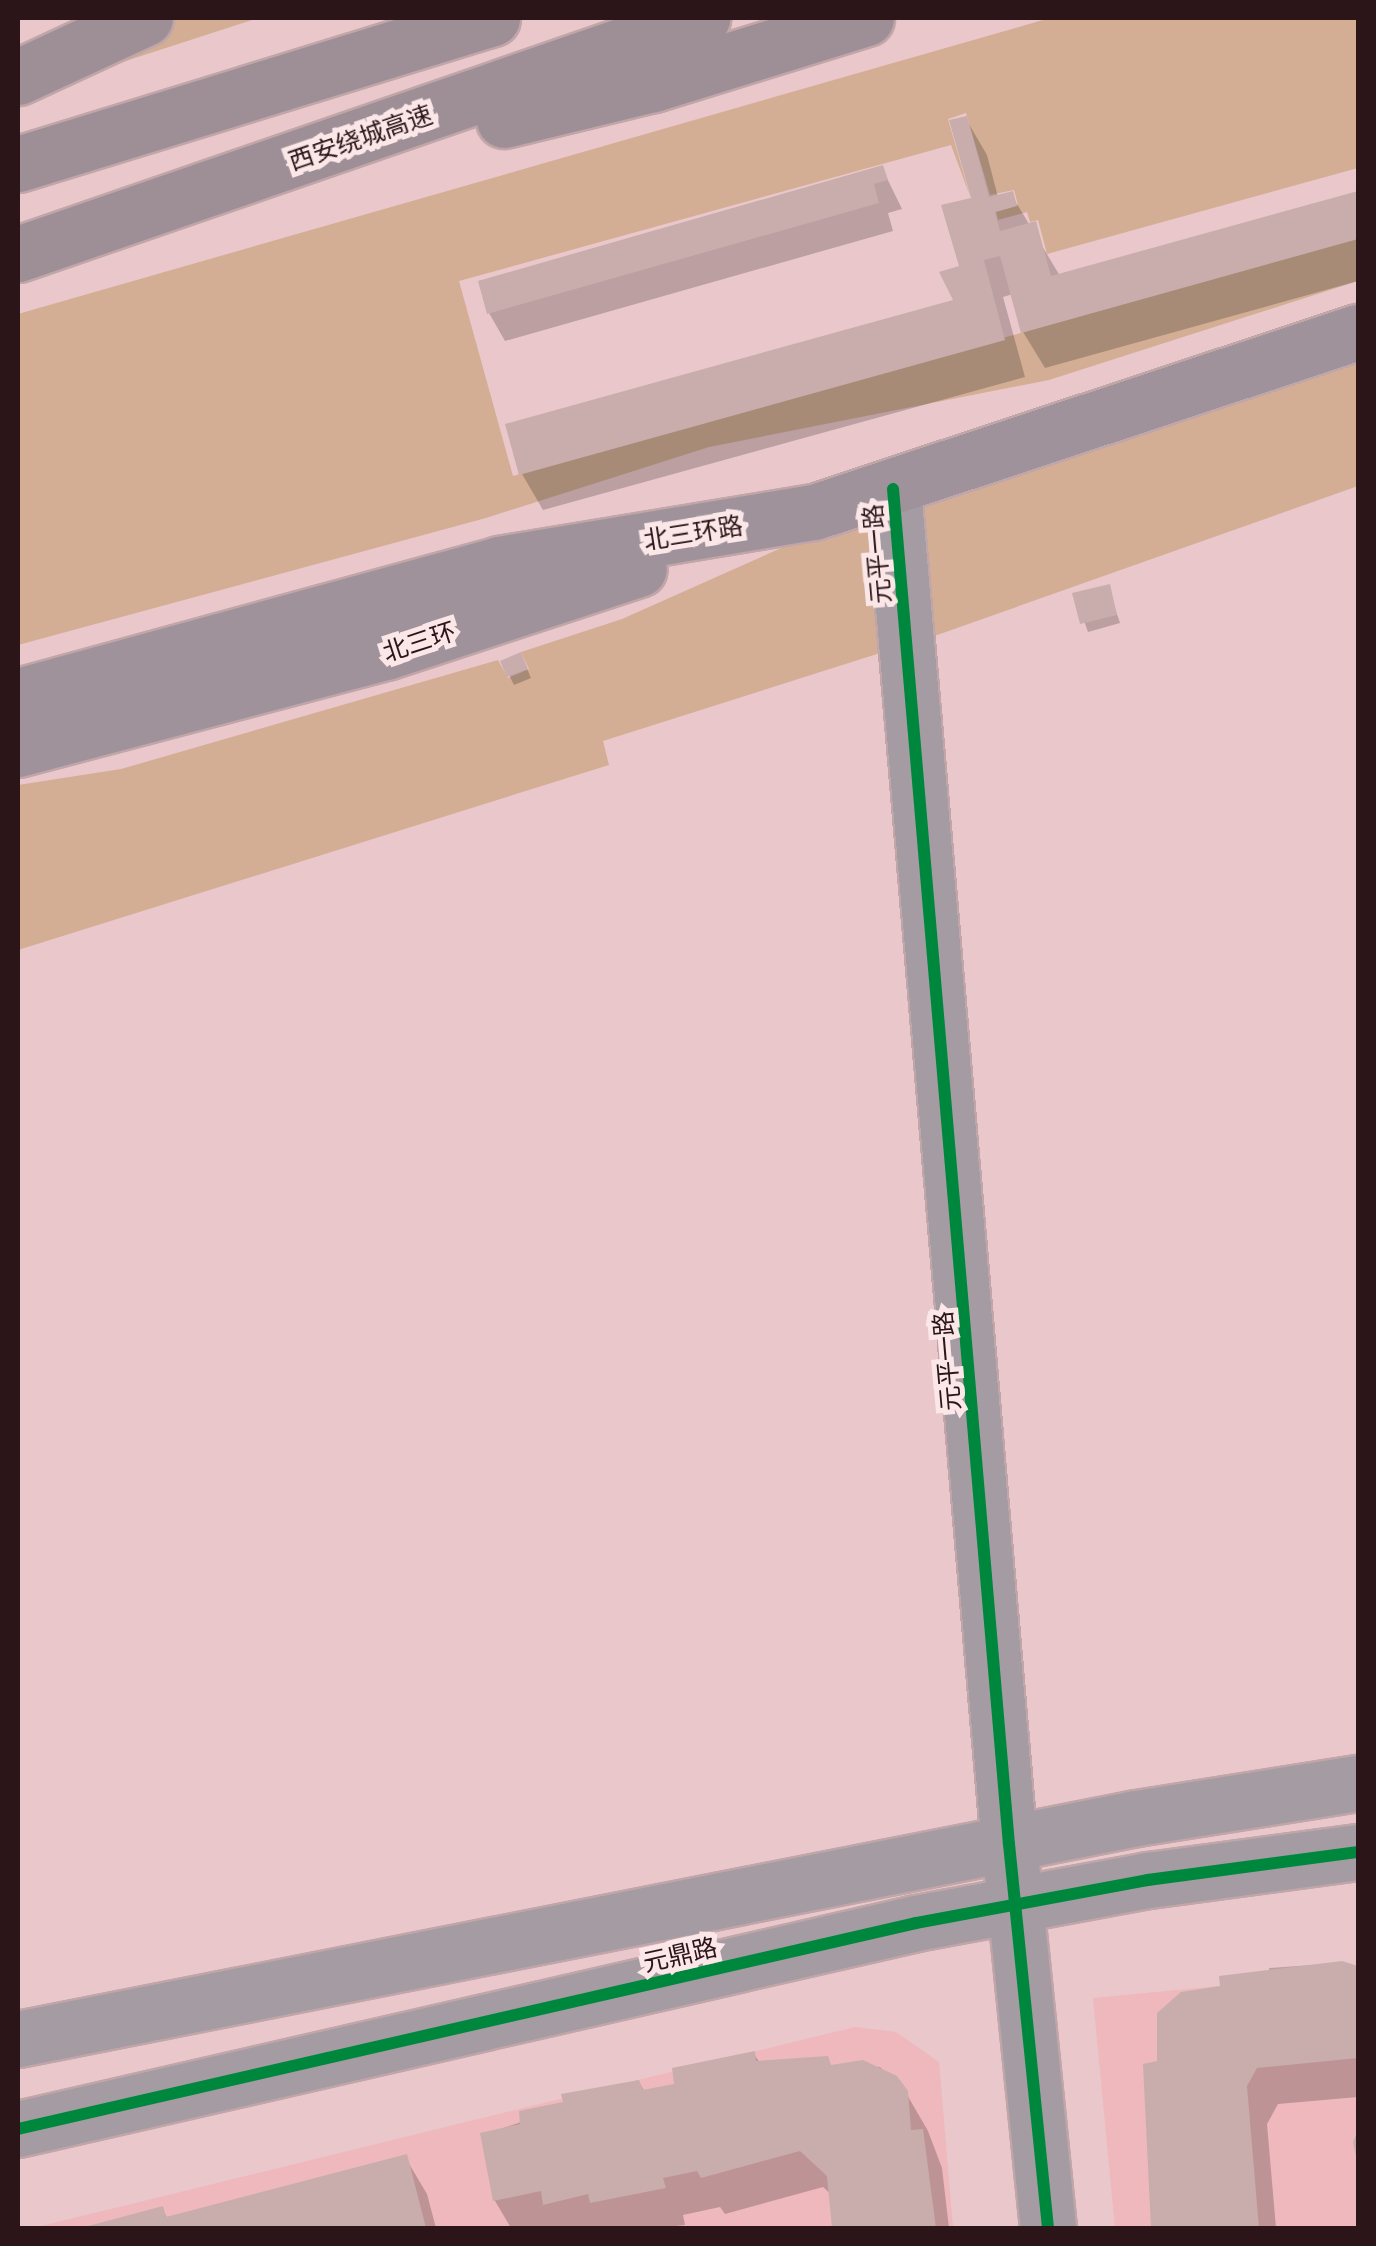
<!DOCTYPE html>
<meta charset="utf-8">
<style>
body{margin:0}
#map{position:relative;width:1376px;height:2246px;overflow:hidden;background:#eac7ca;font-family:Lato,"Noto Sans SC",sans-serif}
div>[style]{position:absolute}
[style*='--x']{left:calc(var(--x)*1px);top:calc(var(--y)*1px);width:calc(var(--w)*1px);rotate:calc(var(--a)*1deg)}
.built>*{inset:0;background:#eeb8bc}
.green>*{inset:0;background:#d3ae95}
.shadow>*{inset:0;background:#0003}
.building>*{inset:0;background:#c8adac}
.roads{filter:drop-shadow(2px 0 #c1a6a9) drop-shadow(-2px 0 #c1a6a9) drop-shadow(0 2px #c1a6a9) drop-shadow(0 -2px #c1a6a9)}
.tertiary>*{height:55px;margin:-27.5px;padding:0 27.5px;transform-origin:27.5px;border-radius:27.5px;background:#a49ba3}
.trunk>*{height:55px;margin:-27.5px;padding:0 27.5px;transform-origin:27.5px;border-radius:27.5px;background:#a0929a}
.motorway>*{height:55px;margin:-27.5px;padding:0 27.5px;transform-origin:27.5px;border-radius:27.5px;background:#9e8f97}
.cycleway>*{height:12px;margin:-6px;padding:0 6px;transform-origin:6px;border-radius:6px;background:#00873e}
span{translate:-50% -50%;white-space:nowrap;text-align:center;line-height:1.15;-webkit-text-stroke:10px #fbe7e8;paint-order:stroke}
.street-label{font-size:25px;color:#2b1518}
.frame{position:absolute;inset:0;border:20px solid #2b1518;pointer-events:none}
</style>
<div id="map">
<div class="built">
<i style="clip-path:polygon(1358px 1973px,1358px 2228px,1115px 2228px,1093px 1998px)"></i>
<i style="clip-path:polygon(855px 2027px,896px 2032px,939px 2062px,953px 2228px,33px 2228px)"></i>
</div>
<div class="green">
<i style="clip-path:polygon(162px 18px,258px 18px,67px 80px)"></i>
<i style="clip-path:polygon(1050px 18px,1358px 18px,1358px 168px,1047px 254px,1038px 220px,1030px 222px,1027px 212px,998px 220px,996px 212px,1018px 205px,1014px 190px,990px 195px,966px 113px,948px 119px,970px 196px,951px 145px,459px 281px,513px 476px,1358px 238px,1358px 281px,1049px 380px,709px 447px,486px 518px,18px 645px,18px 314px)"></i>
<i style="clip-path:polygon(1358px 352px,1358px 486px,940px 634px,603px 741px,609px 765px,18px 950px,18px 785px,121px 769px,498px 660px,508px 678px,529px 669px,521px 652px,622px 619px,882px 503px)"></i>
</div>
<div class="shadow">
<i style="clip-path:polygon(966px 119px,987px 155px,998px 197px,1011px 194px,1060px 276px,1358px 193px,1358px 281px,1045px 368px,1023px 332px,1013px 294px,1003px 297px,1025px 377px,543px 510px,522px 474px,957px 302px,974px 199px)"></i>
<i style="clip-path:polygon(882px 168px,902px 209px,888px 213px,893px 231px,505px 341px,489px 313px)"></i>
<i style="clip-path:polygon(1108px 587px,1120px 623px,1088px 632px,1075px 595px)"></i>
<i style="clip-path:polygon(503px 663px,525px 664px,531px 678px,514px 685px)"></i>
<i style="clip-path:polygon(1341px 1963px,1358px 1968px,1358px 2097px,1278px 2104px,1267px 2124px,1276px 2228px,1155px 2228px,1146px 2066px,1160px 2063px,1270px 1976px,1269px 1968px)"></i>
<i style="clip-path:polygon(754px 2054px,760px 2063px,880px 2067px,906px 2093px,928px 2131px,942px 2168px,949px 2228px,834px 2228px,832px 2195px,823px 2187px,725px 2214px,720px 2207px,683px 2215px,685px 2225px,657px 2228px,511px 2228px,495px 2201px,483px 2135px,639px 2082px,645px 2092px,677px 2086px)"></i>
<i style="clip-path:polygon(405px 2157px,427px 2194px,436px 2228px,90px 2227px,162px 2209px,168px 2219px)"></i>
</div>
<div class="building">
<i style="clip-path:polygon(967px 116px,989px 197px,1013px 191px,1017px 206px,995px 212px,1000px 231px,1036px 221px,1051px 276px,1358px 191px,1358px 239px,1021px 333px,1000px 256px,984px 260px,1005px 340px,519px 475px,505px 424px,953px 300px,939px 272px,959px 266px,941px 205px,971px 198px,949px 120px)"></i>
<i style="clip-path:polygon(883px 165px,888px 180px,874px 184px,879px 203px,487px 314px,478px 281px)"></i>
<i style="clip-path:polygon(1110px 584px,1117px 615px,1080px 624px,1072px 593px)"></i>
<i style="clip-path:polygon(521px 652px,528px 669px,507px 677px,500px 661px)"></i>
<i style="clip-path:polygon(1342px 1961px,1358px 1966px,1358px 2058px,1257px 2068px,1247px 2086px,1259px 2228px,1151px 2228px,1143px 2064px,1157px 2061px,1157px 2013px,1181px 1992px,1220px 1986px,1219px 1976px)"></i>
<i style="clip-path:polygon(755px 2051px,756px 2061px,828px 2056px,831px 2065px,863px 2060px,897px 2076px,908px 2091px,911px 2130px,923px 2129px,936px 2228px,832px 2228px,827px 2176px,800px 2151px,701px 2178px,697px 2171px,663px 2178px,666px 2188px,590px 2203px,588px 2194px,543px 2205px,541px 2191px,493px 2201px,480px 2133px,520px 2124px,519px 2111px,563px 2102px,561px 2094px,639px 2080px,643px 2090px,674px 2084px,672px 2068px)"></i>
<i style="clip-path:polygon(1358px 2130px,1358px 2165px,1353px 2142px)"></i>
<i style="clip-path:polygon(407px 2154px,426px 2228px,81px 2228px,163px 2206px,166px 2217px)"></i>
</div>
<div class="roads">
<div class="tertiary">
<i style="--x:893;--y:489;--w:1360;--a:85.11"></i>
<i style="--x:1009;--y:1844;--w:386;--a:84.2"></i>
<i style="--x:18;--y:2039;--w:1140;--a:-11.18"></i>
<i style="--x:1136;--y:1818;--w:225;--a:-9"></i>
<i style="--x:18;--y:2129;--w:921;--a:-12.92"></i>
<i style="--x:916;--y:1923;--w:236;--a:-10.5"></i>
<i style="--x:1148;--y:1880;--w:212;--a:-7.6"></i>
</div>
<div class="trunk">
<i style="--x:18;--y:696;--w:499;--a:-15.3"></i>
<i style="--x:499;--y:564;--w:319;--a:-9.4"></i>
<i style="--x:814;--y:512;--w:573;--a:-18.31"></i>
<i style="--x:18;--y:749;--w:381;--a:-14.8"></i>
<i style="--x:386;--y:652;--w:266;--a:-18.2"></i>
</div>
<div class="motorway">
<i style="--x:18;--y:77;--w:140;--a:-24.9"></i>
<i style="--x:504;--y:120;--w:153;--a:-13.6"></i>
<i style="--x:653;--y:84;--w:223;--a:-17.2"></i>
<i style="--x:18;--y:164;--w:496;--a:-17.1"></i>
<i style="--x:18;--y:254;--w:724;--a:-19.04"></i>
</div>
</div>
<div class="cycleway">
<i style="--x:893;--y:489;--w:1360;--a:85.11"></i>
<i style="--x:1009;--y:1844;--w:386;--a:84.2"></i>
<i style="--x:18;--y:2129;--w:921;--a:-12.92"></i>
<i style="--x:916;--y:1923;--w:236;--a:-10.5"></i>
<i style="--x:1148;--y:1880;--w:212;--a:-7.6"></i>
</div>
<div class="street-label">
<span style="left:360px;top:137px;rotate:-19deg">西安绕城高速</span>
<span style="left:693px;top:532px;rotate:-9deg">北三环路</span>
<span style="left:876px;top:554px;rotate:-95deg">元平一路</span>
<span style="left:419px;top:641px;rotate:-18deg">北三环</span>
<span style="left:946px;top:1361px;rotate:-95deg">元平一路</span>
<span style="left:680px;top:1954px;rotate:-13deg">元鼎路</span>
</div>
<div class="frame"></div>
</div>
